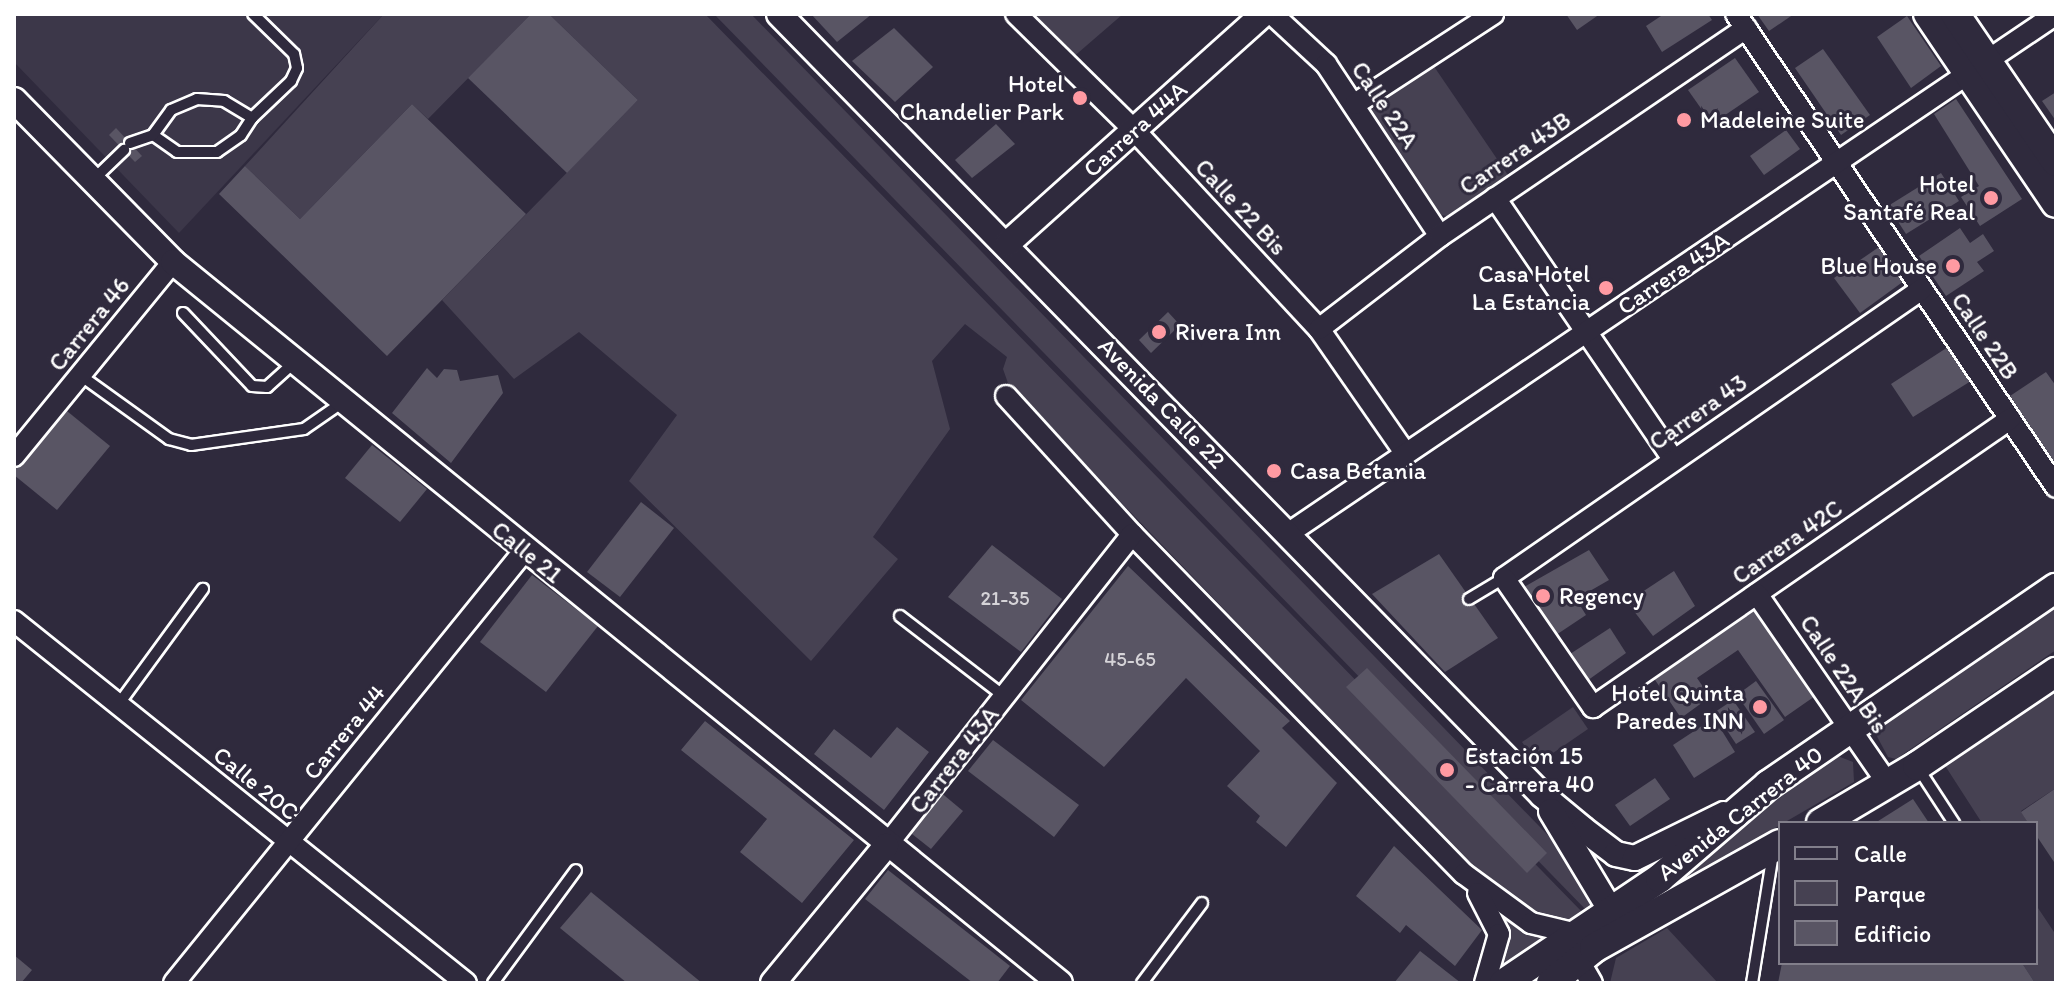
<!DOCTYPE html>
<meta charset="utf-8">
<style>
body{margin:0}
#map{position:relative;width:2070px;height:997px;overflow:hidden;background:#2f2a3d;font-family:Itim,sans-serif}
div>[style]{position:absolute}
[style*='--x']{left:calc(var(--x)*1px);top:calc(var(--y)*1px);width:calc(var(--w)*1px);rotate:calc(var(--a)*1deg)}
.built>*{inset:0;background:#3c3749}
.green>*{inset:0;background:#464152}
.building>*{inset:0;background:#595564}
.roads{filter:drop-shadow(2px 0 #fff) drop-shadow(-2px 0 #fff) drop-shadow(0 2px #fff) drop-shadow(0 -2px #fff)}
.service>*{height:10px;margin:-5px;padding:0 5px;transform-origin:5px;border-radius:5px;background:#2f2a3d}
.minor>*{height:20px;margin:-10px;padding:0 10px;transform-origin:10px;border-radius:10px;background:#2f2a3d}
.tertiary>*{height:24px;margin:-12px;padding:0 12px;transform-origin:12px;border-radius:12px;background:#2f2a3d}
.secondary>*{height:28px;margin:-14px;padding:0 14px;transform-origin:14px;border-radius:14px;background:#2f2a3d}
.dots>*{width:22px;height:22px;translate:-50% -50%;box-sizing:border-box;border:4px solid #2f2a3d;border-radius:50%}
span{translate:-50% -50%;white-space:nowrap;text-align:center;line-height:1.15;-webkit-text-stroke:6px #2f2a3d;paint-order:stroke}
.number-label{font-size:20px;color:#d6d4d8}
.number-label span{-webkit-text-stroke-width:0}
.poi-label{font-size:24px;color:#fff}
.right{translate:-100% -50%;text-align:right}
.left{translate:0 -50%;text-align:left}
.street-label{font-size:24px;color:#fff}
.frame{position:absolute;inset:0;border:16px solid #fff;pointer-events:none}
.legend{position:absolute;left:1778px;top:821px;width:260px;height:144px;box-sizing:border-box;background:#2f2a3d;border:2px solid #827f8b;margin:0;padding:10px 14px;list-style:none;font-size:24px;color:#fff}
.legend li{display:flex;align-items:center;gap:16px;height:40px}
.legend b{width:40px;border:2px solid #827f8b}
</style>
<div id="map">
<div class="built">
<i style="clip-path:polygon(14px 14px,384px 14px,179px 233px,14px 62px)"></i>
</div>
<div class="green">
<i style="clip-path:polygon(384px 14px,531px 14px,428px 119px,412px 104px,300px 219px,245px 166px)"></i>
<i style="clip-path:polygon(549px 14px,705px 14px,1584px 914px,1565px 928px,1551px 927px,1480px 875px,1009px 386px,1003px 369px,1007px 357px,965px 324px,932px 361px,950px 429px,873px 537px,898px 559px,811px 661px,629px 481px,677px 415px,579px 332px,514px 379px,442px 300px,638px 100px)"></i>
<i style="clip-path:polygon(714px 14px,751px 14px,1571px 859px,1595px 907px,1588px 912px)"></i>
<i style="clip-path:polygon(1028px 14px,1123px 14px,1071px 59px)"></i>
<i style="clip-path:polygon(1433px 65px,1510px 178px,1452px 217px,1441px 215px,1367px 113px)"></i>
<i style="clip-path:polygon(2056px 602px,2056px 650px,1896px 759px,1888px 757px,1873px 729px)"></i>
<i style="clip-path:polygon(2056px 689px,2056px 788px,2021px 811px,2028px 823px,1982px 823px,1944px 764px)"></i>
<i style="clip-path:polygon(1573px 707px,1588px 729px,1537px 764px,1522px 742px)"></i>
<i style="clip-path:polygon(1835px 755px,1853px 762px,1854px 782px,1679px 884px,1676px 879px,1761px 806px)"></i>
<i style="clip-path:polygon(2036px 905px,2056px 935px,2056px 983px,2035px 983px,2022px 963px,2036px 963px)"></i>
<i style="clip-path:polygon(1498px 910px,1549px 937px,1500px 974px,1507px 947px)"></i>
<i style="clip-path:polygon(1667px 928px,1718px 983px,1610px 983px,1616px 958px)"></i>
</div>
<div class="building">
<i style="clip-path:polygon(531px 14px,549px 14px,638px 100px,567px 173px,468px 78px)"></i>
<i style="clip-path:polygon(811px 14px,872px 14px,837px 42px)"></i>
<i style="clip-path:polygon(1566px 14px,1600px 14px,1577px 30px)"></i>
<i style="clip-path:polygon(1664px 14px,1708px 14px,1712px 20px,1662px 52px,1646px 26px)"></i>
<i style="clip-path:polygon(1757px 14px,1794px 14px,1769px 31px)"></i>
<i style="clip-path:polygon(1907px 16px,1941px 66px,1911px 88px,1877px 37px)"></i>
<i style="clip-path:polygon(894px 28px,933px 67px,895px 102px,852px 61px)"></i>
<i style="clip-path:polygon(1823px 49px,1870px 115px,1841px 135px,1795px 68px)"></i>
<i style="clip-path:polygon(1735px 58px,1759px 92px,1712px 124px,1688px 90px)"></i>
<i style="clip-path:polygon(2056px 92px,2056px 121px,2042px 101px)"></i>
<i style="clip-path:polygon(1956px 99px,2022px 199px,1980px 226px,1961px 197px,1979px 186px,1934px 114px)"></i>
<i style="clip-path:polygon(412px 104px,526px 214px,387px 356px,219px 194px,245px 166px,300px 219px)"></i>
<i style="clip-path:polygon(996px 124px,1015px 144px,972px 178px,955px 160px)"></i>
<i style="clip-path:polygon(116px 128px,142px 156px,135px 162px,109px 135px)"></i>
<i style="clip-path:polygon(1786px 130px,1800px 149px,1764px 175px,1750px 156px)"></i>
<i style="clip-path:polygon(1941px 173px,1959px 201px,1906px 234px,1888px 206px)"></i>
<i style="clip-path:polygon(1960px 228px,1970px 243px,1983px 234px,1994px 251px,1977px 262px,1984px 271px,1946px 296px,1919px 256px)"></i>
<i style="clip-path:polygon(1879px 247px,1904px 281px,1860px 313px,1834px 278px)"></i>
<i style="clip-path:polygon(1168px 312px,1180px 325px,1151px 353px,1139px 340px)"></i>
<i style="clip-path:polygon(1948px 347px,1971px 381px,1913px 417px,1891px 384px)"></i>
<i style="clip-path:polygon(427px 368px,437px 378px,444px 369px,457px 370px,460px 381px,498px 375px,503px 393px,451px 463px,392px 413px)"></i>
<i style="clip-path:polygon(2046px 372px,2056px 386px,2056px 465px,2010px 396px)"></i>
<i style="clip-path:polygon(62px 407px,110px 446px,57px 510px,14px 475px,14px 469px)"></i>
<i style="clip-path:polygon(372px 445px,427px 489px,400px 522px,345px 478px)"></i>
<i style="clip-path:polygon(641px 502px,674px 528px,620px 597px,587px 572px)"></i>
<i style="clip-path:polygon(992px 545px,1062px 599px,1021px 652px,948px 597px)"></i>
<i style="clip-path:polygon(1589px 550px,1609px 580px,1576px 599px,1586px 615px,1556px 635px,1524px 587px)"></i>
<i style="clip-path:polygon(1439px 554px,1498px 638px,1445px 672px,1372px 594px)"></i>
<i style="clip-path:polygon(1128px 566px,1290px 721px,1282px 728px,1337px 783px,1286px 847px,1256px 822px,1260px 816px,1227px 786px,1260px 751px,1186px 678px,1104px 767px,1021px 700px)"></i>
<i style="clip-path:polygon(1674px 571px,1695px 606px,1653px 636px,1627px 602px)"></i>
<i style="clip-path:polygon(532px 575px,598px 626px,546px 692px,480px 642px)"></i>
<i style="clip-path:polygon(1757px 605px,1818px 694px,1785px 717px,1738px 650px,1697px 678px,1710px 697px,1681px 718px,1653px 677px)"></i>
<i style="clip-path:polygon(1610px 628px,1626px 653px,1584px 683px,1567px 656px)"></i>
<i style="clip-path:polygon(1367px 668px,1547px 853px,1527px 873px,1346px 687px)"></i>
<i style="clip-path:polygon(1756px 681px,1784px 720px,1764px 734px,1737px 695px)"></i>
<i style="clip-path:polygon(1733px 700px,1755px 732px,1736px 744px,1715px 712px)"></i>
<i style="clip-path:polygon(1714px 718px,1735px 752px,1694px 778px,1673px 745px)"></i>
<i style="clip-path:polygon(705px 721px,854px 840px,802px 903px,740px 852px,767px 819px,681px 750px)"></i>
<i style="clip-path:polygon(897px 727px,929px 752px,884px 810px,814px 754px,834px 729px,871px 758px)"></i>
<i style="clip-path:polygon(993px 740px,1079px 805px,1054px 837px,968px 771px)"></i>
<i style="clip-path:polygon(1655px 778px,1670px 799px,1630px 826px,1615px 805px)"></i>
<i style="clip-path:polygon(2056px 788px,2056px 865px,2036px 835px,2036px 823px,2028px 823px,2021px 812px)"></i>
<i style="clip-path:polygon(939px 791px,963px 811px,931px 849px,907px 830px)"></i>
<i style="clip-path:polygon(1913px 799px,1929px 823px,1875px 823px)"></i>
<i style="clip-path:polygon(1394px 846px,1482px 930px,1455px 966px,1406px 925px,1400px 933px,1356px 896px)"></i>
<i style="clip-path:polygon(888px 870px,1010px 966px,997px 983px,973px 983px,865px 899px)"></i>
<i style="clip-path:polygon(591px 892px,702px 983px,627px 983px,560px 928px)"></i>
<i style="clip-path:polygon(1420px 951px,1461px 983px,1394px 983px)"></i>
<i style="clip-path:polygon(14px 955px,32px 970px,21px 983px,14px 983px)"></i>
<i style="clip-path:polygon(1782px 963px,2022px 963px,2035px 983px,1778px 983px)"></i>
</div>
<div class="roads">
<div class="service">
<i style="--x:153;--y:135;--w:29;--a:35"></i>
<i style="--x:177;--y:152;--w:40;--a:0"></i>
<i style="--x:217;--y:152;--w:29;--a:-35"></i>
<i style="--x:241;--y:135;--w:20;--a:-57"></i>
<i style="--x:252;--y:118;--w:54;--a:-43.5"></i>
<i style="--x:291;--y:81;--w:14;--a:-65"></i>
<i style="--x:297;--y:68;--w:14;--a:-102"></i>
<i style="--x:294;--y:54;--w:57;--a:-135.7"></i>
<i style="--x:130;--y:143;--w:24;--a:-19"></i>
<i style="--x:153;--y:135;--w:31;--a:-54"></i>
<i style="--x:171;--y:110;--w:28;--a:-23"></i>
<i style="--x:197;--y:99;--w:27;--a:4"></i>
<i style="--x:224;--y:101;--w:33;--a:31"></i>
<i style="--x:94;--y:179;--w:42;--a:-44"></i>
<i style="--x:183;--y:313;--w:100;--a:46.6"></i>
<i style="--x:252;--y:386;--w:15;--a:4"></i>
<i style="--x:267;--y:387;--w:38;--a:-42"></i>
<i style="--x:80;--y:375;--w:110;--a:35.7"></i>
<i style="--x:169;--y:439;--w:23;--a:15"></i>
<i style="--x:191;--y:445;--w:114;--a:-8.1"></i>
<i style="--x:304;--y:429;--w:47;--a:-34.7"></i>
<i style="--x:1469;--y:599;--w:41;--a:-31"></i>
<i style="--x:900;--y:616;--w:131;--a:37.6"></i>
<i style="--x:118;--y:705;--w:144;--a:-53.8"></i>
<i style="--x:1918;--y:768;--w:66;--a:56.8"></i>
<i style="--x:493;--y:983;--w:140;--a:-53.7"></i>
<i style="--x:1142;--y:983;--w:100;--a:-53.1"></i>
<i style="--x:1752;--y:983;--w:132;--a:-80.8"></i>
</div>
<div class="minor">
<i style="--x:1016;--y:14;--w:165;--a:44.5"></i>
<i style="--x:1134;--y:130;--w:272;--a:47.1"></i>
<i style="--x:1319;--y:329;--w:152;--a:55.2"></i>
<i style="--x:1272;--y:14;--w:74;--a:42.8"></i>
<i style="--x:1326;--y:64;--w:206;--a:56.5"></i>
<i style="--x:1736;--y:14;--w:571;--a:55.92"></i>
<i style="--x:1355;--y:104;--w:165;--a:-33.1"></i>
<i style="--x:1495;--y:198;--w:317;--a:55.7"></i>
<i style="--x:1922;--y:289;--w:508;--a:145.34"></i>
<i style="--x:1504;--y:578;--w:157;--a:55.4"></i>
<i style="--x:1593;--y:707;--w:507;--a:-34.63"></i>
<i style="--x:1319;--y:329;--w:153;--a:-37.5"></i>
<i style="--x:1440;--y:236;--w:370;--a:-34.2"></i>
<i style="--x:1006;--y:396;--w:187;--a:47.6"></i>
<i style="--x:1132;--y:534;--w:475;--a:45.7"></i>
<i style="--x:1464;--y:874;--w:83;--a:36.2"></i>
<i style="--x:1531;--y:923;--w:43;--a:13.4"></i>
<i style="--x:14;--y:456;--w:251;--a:-50.7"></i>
<i style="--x:1289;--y:533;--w:926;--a:-34.08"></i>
<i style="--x:1757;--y:594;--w:231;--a:55.4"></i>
<i style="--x:14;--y:621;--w:579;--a:38.69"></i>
<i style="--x:886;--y:846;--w:397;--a:-51.7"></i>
<i style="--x:1478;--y:893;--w:46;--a:62.9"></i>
<i style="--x:1499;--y:934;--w:51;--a:105.9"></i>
<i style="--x:1578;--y:959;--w:28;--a:60"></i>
<i style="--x:174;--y:983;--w:557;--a:-50.97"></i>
</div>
<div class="tertiary">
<i style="--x:779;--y:14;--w:1092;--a:45.67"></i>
<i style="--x:1542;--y:795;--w:53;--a:39.7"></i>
<i style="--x:1583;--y:829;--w:41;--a:37.1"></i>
<i style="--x:1616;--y:854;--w:19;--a:12"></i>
<i style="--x:1635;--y:858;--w:99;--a:-26.3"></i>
<i style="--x:14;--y:100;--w:227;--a:45.5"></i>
<i style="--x:173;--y:262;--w:1143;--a:39.11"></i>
<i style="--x:1007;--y:244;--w:344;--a:-41.9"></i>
<i style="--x:1551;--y:811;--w:114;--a:59"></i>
<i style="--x:773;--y:983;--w:178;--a:-50.5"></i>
</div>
<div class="secondary">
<i style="--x:1928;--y:14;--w:228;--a:55.9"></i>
<i style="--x:1955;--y:14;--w:179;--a:55.7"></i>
<i style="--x:1821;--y:823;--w:112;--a:-30.7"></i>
<i style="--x:1917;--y:766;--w:168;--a:-34.1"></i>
<i style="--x:1504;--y:983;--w:188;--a:-33.9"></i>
<i style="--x:1660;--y:878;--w:143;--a:-40.7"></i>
<i style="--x:1768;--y:785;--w:349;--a:-34.4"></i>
<i style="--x:1551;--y:983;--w:55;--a:-39.1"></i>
<i style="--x:1594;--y:948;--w:213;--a:-29.2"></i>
</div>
</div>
<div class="dots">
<i style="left:1080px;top:98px;background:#ff9aa2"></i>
<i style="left:1684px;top:120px;background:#ff9aa2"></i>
<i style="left:1991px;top:198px;background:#ff9aa2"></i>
<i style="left:1953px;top:266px;background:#ff9aa2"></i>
<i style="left:1606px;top:288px;background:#ff9aa2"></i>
<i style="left:1159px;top:332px;background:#ff9aa2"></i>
<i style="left:1274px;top:471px;background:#ff9aa2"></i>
<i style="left:1543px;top:596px;background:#ff9aa2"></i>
<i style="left:1760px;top:707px;background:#ff9aa2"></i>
<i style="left:1447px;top:770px;background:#ff9aa2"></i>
</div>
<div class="number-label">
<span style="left:1005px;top:598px">21-35</span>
<span style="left:1130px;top:659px">45-65</span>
</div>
<div class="poi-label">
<span class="right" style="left:1064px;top:98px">Hotel<br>Chandelier Park</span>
<span class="left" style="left:1700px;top:120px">Madeleine Suite</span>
<span class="right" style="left:1975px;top:198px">Hotel<br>Santafé Real</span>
<span class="right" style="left:1937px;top:266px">Blue House</span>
<span class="right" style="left:1590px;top:288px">Casa Hotel<br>La Estancia</span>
<span class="left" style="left:1175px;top:332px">Rivera Inn</span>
<span class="left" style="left:1290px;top:471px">Casa Betania</span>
<span class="left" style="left:1559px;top:596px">Regency</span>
<span class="right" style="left:1744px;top:707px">Hotel Quinta<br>Paredes INN</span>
<span class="left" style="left:1465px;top:770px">Estación 15<br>- Carrera 40</span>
</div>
<div class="street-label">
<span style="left:1385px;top:105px;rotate:56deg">Calle 22A</span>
<span style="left:1135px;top:129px;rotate:-42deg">Carrera 44A</span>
<span style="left:1515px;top:153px;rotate:-34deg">Carrera 43B</span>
<span style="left:1241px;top:207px;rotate:47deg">Calle 22 Bis</span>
<span style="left:1673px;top:273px;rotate:-34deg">Carrera 43A</span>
<span style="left:89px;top:324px;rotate:-51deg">Carrera 46</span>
<span style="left:1985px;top:336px;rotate:56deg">Calle 22B</span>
<span style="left:1162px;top:403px;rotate:46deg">Avenida Calle 22</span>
<span style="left:1698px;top:412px;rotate:-35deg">Carrera 43</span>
<span style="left:1787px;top:542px;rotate:-35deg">Carrera 42C</span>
<span style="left:527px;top:552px;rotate:39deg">Calle 21</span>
<span style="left:1844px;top:674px;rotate:56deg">Calle 22A Bis</span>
<span style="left:344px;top:732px;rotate:-51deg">Carrera 44</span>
<span style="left:954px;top:760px;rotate:-52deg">Carrera 43A</span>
<span style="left:256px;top:783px;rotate:39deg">Calle 20C</span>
<span style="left:1740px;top:813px;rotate:-38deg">Avenida Carrera 40</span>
</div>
<div class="frame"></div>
<ul class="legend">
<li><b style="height:10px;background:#2f2a3d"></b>Calle</li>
<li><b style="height:22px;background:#464152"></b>Parque</li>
<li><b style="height:22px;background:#595564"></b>Edificio</li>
</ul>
</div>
